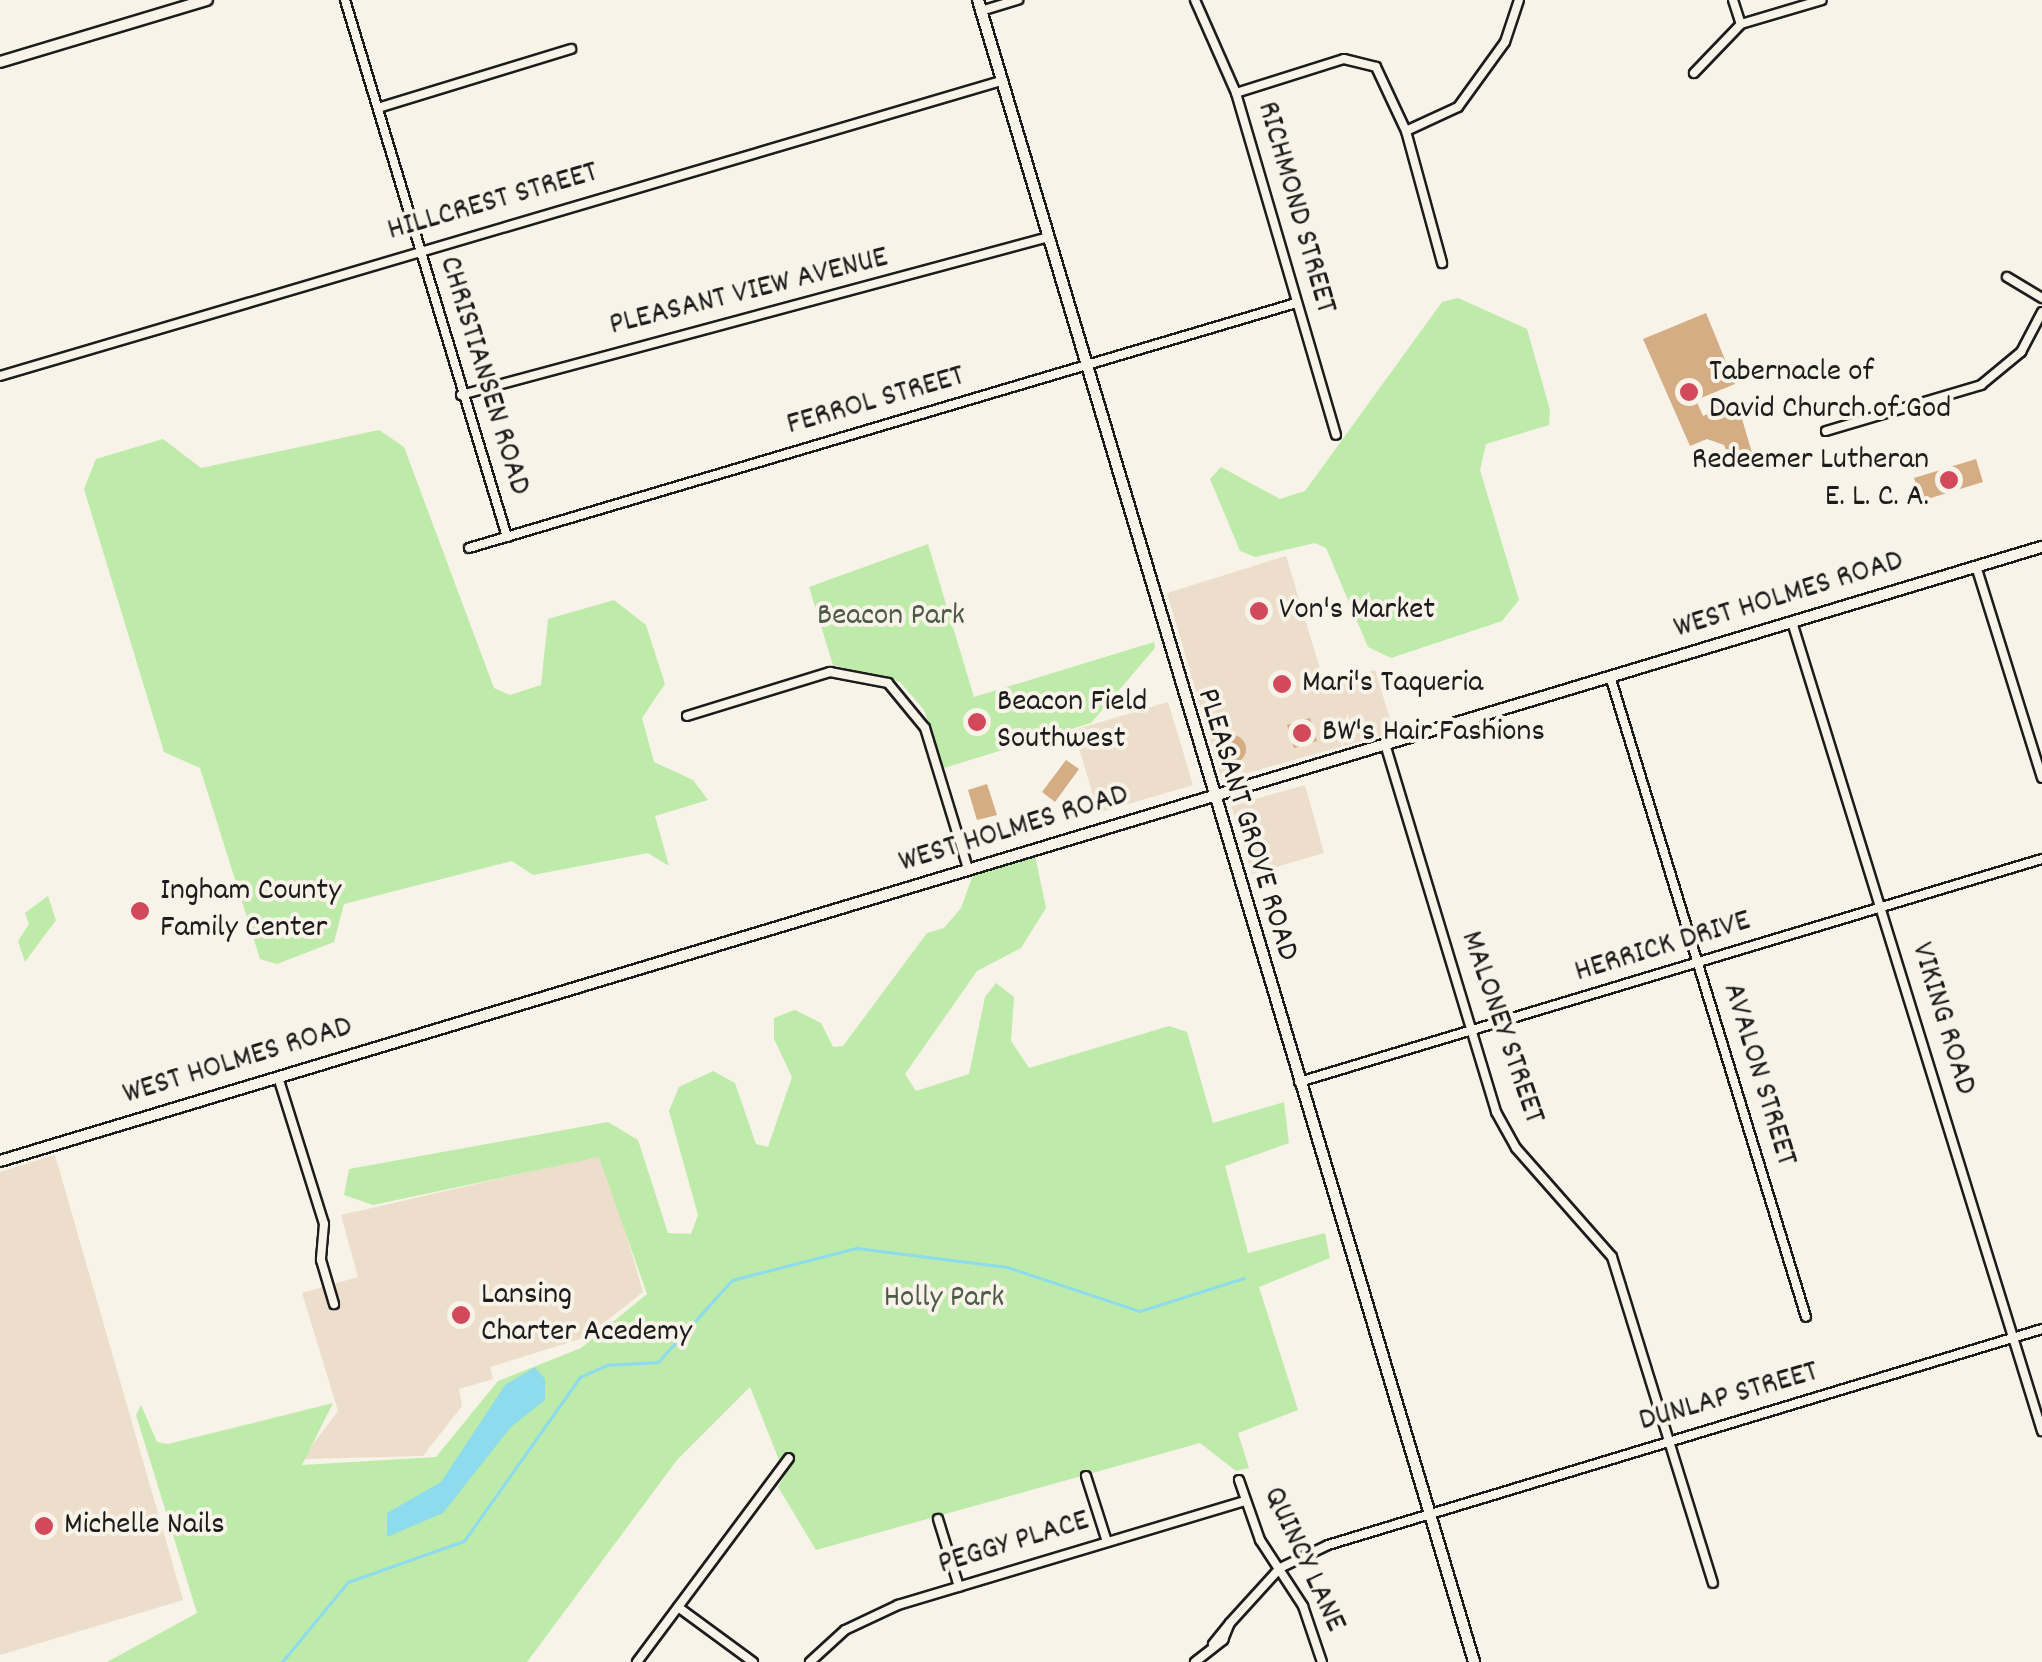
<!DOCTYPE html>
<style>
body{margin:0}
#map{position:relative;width:2042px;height:1662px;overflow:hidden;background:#f7f3e8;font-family:Dekko,sans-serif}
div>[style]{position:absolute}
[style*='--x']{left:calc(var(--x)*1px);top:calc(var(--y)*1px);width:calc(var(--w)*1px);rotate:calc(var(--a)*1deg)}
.built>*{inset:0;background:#ecdeca}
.green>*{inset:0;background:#beeba9}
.water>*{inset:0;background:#8edbee}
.stream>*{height:2.5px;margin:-1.25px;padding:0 1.25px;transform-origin:1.25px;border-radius:1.25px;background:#8edbee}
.building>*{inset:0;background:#d4ad85}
.round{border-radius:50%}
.roads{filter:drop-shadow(2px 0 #1c1c1c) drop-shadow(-2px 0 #1c1c1c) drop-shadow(0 2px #1c1c1c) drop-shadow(0 -2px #1c1c1c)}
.minor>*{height:8px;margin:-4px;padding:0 4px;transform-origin:4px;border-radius:4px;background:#f7f3e8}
.tertiary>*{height:10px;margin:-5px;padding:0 5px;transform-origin:5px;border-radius:5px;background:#f7f3e8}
.dots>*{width:28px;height:28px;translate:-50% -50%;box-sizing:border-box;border:5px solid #f7f3e8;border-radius:50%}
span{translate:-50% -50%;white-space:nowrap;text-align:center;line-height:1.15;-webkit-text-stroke:8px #f7f3e8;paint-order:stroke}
.street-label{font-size:32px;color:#1c1c1c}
.poi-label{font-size:32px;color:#1c1c1c}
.left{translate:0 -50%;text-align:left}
.right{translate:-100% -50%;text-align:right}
.park-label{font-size:32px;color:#4d5a46}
</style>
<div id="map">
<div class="built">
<i style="clip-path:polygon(1286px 556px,1325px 685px,1375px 670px,1394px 732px,1222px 780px,1167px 593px)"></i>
<i style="clip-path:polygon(1168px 702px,1193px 785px,1098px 813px,1074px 730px)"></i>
<i style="clip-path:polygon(1305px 785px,1324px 853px,1252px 874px,1231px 806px)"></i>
<i style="clip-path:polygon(55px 1155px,183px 1600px,0 1655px,0 1172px)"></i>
<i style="clip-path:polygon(603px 1155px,643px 1292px,586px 1337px,490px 1367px,493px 1379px,459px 1389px,462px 1406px,423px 1456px,302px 1459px,338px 1411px,302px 1293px,358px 1277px,341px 1215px)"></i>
</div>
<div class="green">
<i style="clip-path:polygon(1458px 298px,1527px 329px,1550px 410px,1549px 425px,1486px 444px,1480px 470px,1519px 600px,1502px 621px,1391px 658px,1368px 647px,1326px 548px,1315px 543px,1255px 557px,1240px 551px,1210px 479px,1221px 467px,1280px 499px,1305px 491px,1442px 302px)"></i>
<i style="clip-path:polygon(379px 430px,404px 447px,494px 688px,510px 695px,541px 685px,548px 619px,614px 600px,646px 625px,665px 684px,642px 718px,654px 762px,693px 780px,708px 800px,655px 816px,669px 866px,648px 853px,533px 875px,512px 861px,344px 904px,334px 942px,277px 964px,260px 959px,200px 768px,164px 752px,84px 489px,96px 459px,163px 439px,201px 468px)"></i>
<i style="clip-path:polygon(928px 544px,974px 697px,1154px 642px,1155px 648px,1091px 723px,944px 768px,924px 710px,900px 682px,833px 665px,809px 587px)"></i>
<i style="clip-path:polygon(1035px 855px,1046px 908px,1021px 948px,977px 971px,905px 1074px,916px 1091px,969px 1074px,985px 997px,996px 983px,1014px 997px,1011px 1041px,1029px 1068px,1169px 1026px,1187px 1032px,1213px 1123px,1284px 1102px,1289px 1143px,1225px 1166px,1248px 1253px,1325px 1233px,1330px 1258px,1259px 1287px,1298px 1410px,1238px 1433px,1249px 1468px,1236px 1471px,1200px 1443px,816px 1550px,778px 1487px,785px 1475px,750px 1387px,677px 1460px,527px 1662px,107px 1662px,197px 1613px,136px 1415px,141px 1405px,157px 1442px,168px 1444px,333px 1403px,302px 1465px,436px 1457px,498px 1381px,581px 1348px,647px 1294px,599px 1157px,373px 1205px,344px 1195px,349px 1169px,608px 1122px,638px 1140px,668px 1233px,691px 1234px,698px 1215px,669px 1111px,679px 1087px,713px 1071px,735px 1083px,756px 1144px,768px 1147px,792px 1077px,774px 1039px,774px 1018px,795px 1010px,821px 1023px,833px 1047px,843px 1046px,927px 933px,944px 928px,961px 908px,974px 872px)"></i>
<i style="clip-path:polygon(48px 896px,56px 920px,25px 962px,18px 941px,29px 924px,25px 913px)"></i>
</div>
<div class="water">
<i style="clip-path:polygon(535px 1367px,545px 1379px,545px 1400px,511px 1427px,443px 1513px,387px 1537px,387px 1513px,441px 1482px,505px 1385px)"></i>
</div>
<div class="stream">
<i style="--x:282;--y:1662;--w:104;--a:-50.5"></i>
<i style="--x:348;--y:1582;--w:123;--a:-19.5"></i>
<i style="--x:464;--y:1541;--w:201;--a:-54.7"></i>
<i style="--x:580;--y:1377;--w:30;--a:-24"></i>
<i style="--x:607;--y:1365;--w:51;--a:-3.4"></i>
<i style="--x:658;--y:1362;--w:110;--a:-47.9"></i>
<i style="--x:732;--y:1280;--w:129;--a:-14.4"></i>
<i style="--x:857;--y:1248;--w:151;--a:7.2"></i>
<i style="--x:1007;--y:1267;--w:140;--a:18.3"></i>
<i style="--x:1140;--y:1311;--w:109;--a:-17.6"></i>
</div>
<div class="building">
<i style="clip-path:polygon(1706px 313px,1735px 384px,1696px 400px,1703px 416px,1718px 409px,1712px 394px,1738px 405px,1752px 453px,1731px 462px,1724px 445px,1707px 439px,1690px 446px,1643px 339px)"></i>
<i style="clip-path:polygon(1976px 459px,1983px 482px,1921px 501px,1914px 478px)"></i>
<i style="clip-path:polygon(1310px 718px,1317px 741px,1294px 748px,1287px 725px)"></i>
<i class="round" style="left:1218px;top:735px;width:28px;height:28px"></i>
<i style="clip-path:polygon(1066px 760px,1079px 769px,1055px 802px,1042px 792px)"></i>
<i style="clip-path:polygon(987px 784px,997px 815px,977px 820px,968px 790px)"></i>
</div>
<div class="roads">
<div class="minor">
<i style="--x:345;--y:0;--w:561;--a:73.21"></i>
<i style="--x:1195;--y:0;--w:102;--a:66.2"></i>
<i style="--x:1236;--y:93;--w:356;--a:73.7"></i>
<i style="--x:1733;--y:0;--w:25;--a:72"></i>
<i style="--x:981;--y:11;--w:39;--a:-17"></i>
<i style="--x:1694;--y:73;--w:68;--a:-46.2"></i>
<i style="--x:1741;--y:24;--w:84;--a:-16.5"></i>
<i style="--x:1236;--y:93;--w:113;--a:-17.5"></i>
<i style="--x:1344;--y:59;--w:33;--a:14"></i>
<i style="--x:1376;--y:67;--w:71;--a:64.9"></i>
<i style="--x:1406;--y:131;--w:137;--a:74.7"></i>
<i style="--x:378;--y:108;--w:202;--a:-17"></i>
<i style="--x:1406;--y:131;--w:57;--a:-24.8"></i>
<i style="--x:1458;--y:107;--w:80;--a:-54.1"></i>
<i style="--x:1505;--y:42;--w:44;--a:-71.6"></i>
<i style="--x:2007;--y:277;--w:41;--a:31"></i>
<i style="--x:0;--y:376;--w:1044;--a:-16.42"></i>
<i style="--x:461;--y:395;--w:609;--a:-15.04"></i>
<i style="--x:1826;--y:431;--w:162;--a:-16.5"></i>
<i style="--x:1981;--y:385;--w:52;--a:-39.5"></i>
<i style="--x:2021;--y:352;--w:45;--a:-62.3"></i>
<i style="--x:469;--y:548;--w:863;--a:-16.5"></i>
<i style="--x:1976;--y:566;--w:222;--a:72.7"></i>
<i style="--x:1792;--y:622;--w:847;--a:72.83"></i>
<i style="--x:1610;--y:676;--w:670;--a:73"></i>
<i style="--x:687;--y:716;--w:150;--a:-17.1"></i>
<i style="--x:830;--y:672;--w:59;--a:10.7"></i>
<i style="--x:888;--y:683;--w:58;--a:50.6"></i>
<i style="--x:925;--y:728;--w:147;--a:73"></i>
<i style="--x:1385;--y:744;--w:384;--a:73.2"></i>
<i style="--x:1496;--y:1112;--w:41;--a:60.9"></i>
<i style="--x:1516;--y:1148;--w:145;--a:48.6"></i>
<i style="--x:1612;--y:1257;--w:341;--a:72.8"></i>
<i style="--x:278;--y:1077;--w:154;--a:72.6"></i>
<i style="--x:324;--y:1224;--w:36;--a:95"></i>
<i style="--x:321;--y:1260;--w:46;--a:73.5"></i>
<i style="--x:1299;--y:1082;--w:776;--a:-16.71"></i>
<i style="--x:1086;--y:1476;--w:69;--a:72.3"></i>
<i style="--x:1239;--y:1480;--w:64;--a:70.7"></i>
<i style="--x:1260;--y:1540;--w:79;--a:56.9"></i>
<i style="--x:1303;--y:1606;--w:59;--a:71.3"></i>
<i style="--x:938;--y:1519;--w:71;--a:72.8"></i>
<i style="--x:678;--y:1607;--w:93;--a:36.3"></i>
<i style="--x:1230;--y:1623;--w:74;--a:-47.7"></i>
<i style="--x:1280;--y:1568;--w:53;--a:-25.6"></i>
<i style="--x:1328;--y:1545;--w:746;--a:-16.83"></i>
<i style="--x:637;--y:1662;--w:254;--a:-53.3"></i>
<i style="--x:810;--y:1662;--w:47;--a:-42.4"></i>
<i style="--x:845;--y:1630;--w:59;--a:-25.3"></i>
<i style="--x:898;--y:1605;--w:362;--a:-16.7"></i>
<i style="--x:1195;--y:1662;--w:36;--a:-38"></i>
<i style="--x:1223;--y:1640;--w:18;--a:-68"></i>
<i style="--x:1230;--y:1623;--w:27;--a:129"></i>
</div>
<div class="tertiary">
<i style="--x:978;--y:0;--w:1734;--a:73.38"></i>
<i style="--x:0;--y:62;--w:216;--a:-16.7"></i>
<i style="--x:0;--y:1161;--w:2132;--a:-16.74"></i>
</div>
</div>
<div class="dots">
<i style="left:1689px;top:392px;background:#d1495b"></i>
<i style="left:1949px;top:480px;background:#d1495b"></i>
<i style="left:1259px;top:611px;background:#d1495b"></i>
<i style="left:1282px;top:684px;background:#d1495b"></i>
<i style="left:977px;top:722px;background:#d1495b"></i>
<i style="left:1302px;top:733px;background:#d1495b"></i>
<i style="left:140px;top:911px;background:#d1495b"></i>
<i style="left:461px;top:1315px;background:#d1495b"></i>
<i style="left:44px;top:1526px;background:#d1495b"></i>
</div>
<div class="street-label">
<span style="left:493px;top:203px;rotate:-16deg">HILLCREST STREET</span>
<span style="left:1295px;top:208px;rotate:74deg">RICHMOND STREET</span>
<span style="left:749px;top:293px;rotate:-14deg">PLEASANT VIEW AVENUE</span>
<span style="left:483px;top:376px;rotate:73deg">CHRISTIANSEN ROAD</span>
<span style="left:876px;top:402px;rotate:-16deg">FERROL STREET</span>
<span style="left:1789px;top:596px;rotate:-17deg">WEST HOLMES ROAD</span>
<span style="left:1246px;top:825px;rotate:73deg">PLEASANT GROVE ROAD</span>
<span style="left:1014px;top:830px;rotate:-17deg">WEST HOLMES ROAD</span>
<span style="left:1663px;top:948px;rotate:-17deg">HERRICK DRIVE</span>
<span style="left:1942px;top:1019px;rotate:73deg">VIKING ROAD</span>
<span style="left:1501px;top:1028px;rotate:71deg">MALONEY STREET</span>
<span style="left:238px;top:1062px;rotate:-17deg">WEST HOLMES ROAD</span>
<span style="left:1758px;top:1075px;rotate:73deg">AVALON STREET</span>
<span style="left:1729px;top:1398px;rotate:-16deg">DUNLAP STREET</span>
<span style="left:1014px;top:1544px;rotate:-17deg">PEGGY PLACE</span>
<span style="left:1303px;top:1560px;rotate:65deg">QUINCY LANE</span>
</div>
<div class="poi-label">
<span class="left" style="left:1709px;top:392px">Tabernacle of<br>David Church of God</span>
<span class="right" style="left:1929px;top:480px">Redeemer Lutheran<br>E. L. C. A.</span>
<span class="left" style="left:1279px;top:611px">Von's Market</span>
<span class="left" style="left:1302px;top:684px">Mari's Taqueria</span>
<span class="left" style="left:997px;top:722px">Beacon Field<br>Southwest</span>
<span class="left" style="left:1322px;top:733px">BW's Hair Fashions</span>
<span class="left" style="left:160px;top:911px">Ingham County<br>Family Center</span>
<span class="left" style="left:481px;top:1315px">Lansing<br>Charter Acedemy</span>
<span class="left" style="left:64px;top:1526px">Michelle Nails</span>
</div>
<div class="park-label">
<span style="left:891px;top:617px">Beacon Park</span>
<span style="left:944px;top:1299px">Holly Park</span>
</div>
</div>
